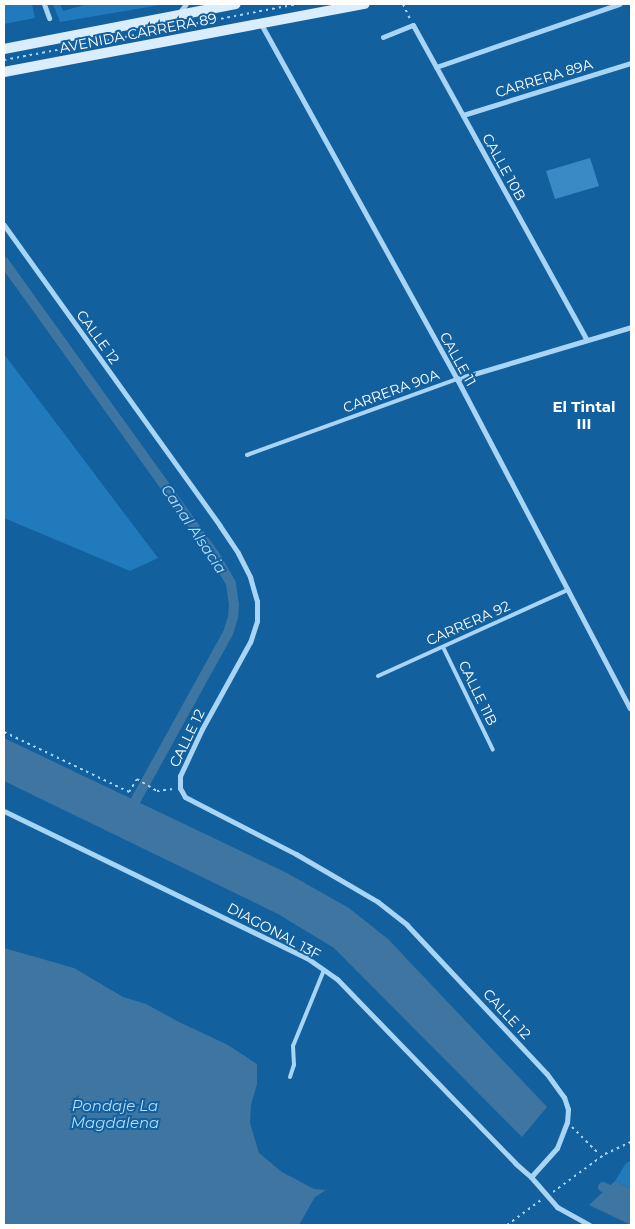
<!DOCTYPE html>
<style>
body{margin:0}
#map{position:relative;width:635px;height:1229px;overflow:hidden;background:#12609e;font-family:Montserrat,sans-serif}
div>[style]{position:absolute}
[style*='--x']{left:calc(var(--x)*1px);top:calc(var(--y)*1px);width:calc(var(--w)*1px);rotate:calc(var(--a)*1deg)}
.green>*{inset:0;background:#207abc}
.water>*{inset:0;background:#3e75a1}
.canal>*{height:10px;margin:-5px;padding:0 5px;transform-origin:5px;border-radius:5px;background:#3e75a1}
.building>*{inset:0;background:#3a8ac6}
.path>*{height:2px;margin-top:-1px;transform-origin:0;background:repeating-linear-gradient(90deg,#a8d4f5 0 2.5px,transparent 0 6.5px)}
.service>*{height:4px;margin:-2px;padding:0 2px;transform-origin:2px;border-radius:2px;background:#a8d4f5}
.minor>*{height:5px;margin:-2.5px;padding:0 2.5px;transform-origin:2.5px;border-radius:2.5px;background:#a8d4f5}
.secondary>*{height:10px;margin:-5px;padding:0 5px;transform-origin:5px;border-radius:5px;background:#d9edfd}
span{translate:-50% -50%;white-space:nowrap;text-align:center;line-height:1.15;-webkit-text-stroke:4px #12609e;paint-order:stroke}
.street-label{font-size:14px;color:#fff}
.neighbourhood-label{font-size:15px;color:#fff;font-weight:700}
.water-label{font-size:15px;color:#b5defb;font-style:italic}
.frame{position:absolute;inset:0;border:5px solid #fff;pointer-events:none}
</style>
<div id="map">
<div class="green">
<i style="clip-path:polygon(4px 4px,32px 4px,35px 18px,4px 24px)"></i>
<i style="clip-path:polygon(53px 4px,60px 4px,63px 11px,88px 4px,166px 4px,60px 22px)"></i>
<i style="clip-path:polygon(4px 354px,158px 558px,130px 571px,4px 518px)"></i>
<i style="clip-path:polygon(631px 1161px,631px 1189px,615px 1181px,626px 1163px)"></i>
</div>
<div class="water">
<i style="clip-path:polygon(4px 738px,287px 873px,349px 908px,388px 939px,547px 1107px,522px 1137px,334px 948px,278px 914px,4px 781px)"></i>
<i style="clip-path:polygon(4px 948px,74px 968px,123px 997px,146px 1004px,179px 1022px,228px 1045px,257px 1064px,257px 1084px,251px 1105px,250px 1123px,259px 1153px,282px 1172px,314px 1189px,326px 1190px,315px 1197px,299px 1225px,4px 1225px)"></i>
<i style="clip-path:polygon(615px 1181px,631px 1189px,631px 1225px,589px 1205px)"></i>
</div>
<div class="canal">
<i style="--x:4;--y:262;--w:360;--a:54.3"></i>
<i style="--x:214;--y:554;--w:34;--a:60"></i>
<i style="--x:231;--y:584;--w:21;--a:82"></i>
<i style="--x:234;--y:605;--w:12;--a:95"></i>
<i style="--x:233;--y:617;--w:17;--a:107"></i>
<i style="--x:228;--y:633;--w:205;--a:118.9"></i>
<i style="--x:603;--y:1187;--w:31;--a:27"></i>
</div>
<div class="building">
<i style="clip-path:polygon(590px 158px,599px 186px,555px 199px,546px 171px)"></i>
</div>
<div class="path">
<i style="--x:403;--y:4;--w:17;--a:65"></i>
<i style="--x:4;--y:60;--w:299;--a:-10.8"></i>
<i style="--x:4;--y:732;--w:139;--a:25.6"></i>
<i style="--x:129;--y:792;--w:15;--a:-58"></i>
<i style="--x:137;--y:779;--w:23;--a:31"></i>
<i style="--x:157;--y:791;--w:16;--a:-7"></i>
<i style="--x:572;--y:1127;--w:37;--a:45"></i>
<i style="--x:553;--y:1192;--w:64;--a:-36.2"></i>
<i style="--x:605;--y:1154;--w:29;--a:-25"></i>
<i style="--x:507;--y:1225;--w:42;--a:-36.3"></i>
</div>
<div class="service">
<i style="--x:247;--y:455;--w:223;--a:-19.9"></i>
<i style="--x:443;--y:647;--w:114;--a:64.1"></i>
<i style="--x:378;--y:676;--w:209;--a:-24.4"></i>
<i style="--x:290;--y:1077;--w:13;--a:-72"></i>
<i style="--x:294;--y:1065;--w:19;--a:-93"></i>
<i style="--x:293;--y:1046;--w:82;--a:-67.8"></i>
</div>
<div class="minor">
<i style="--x:44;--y:4;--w:15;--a:70"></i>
<i style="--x:179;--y:13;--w:11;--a:-52"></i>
<i style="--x:261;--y:24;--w:406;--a:61.1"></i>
<i style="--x:457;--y:379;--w:372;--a:62.3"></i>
<i style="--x:383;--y:37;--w:32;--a:-22"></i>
<i style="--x:413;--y:25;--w:360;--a:61.1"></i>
<i style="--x:436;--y:67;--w:194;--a:-19"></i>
<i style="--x:463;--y:115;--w:176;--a:-17.2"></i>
<i style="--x:4;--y:225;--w:370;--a:54.3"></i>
<i style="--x:220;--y:526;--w:32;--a:56"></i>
<i style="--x:238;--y:553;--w:27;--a:63"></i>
<i style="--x:250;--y:577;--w:25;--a:74"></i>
<i style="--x:257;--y:601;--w:20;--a:90"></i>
<i style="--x:257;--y:621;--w:22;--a:108"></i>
<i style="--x:250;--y:642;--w:99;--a:118.9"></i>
<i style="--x:202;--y:729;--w:52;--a:115.1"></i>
<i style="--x:180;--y:776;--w:12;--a:90"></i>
<i style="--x:180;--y:788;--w:10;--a:61"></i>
<i style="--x:185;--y:797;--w:125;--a:27.2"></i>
<i style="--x:296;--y:854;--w:95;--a:30.3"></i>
<i style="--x:378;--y:902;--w:37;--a:38"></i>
<i style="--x:407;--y:925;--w:204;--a:46.8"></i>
<i style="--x:547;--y:1074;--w:29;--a:54"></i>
<i style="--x:564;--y:1097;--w:13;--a:72"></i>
<i style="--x:568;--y:1109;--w:13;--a:94"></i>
<i style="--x:567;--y:1122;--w:28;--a:111"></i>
<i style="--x:557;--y:1148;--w:39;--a:132"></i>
<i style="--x:457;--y:379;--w:182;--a:-16.6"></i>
<i style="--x:4;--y:811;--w:337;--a:25.9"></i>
<i style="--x:307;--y:958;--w:37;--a:35"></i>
<i style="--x:337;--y:979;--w:256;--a:45.9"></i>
<i style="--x:515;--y:1163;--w:21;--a:41"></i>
<i style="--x:531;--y:1177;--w:40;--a:49"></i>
<i style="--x:557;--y:1207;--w:37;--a:29"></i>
</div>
<div class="secondary">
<i style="--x:4;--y:49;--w:236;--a:-11"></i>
<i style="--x:4;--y:72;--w:367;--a:-10.7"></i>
</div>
<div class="street-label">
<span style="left:138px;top:33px;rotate:-11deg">AVENIDA CARRERA 89</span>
<span style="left:544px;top:78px;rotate:-17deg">CARRERA 89A</span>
<span style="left:504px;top:167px;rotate:61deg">CALLE 10B</span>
<span style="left:98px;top:337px;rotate:54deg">CALLE 12</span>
<span style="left:458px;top:359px;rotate:61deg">CALLE 11</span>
<span style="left:391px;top:391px;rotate:-20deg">CARRERA 90A</span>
<span style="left:468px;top:623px;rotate:-24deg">CARRERA 92</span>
<span style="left:478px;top:693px;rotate:64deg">CALLE 11B</span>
<span style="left:187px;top:738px;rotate:-64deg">CALLE 12</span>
<span style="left:274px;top:931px;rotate:28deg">DIAGONAL 13F</span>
<span style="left:507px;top:1014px;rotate:47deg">CALLE 12</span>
</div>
<div class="neighbourhood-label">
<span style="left:584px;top:415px">El Tintal<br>III</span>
</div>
<div class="water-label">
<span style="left:194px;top:529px;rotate:56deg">Canal Alsacia</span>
<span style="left:115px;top:1114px">Pondaje La<br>Magdalena</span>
</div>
<div class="frame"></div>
</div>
